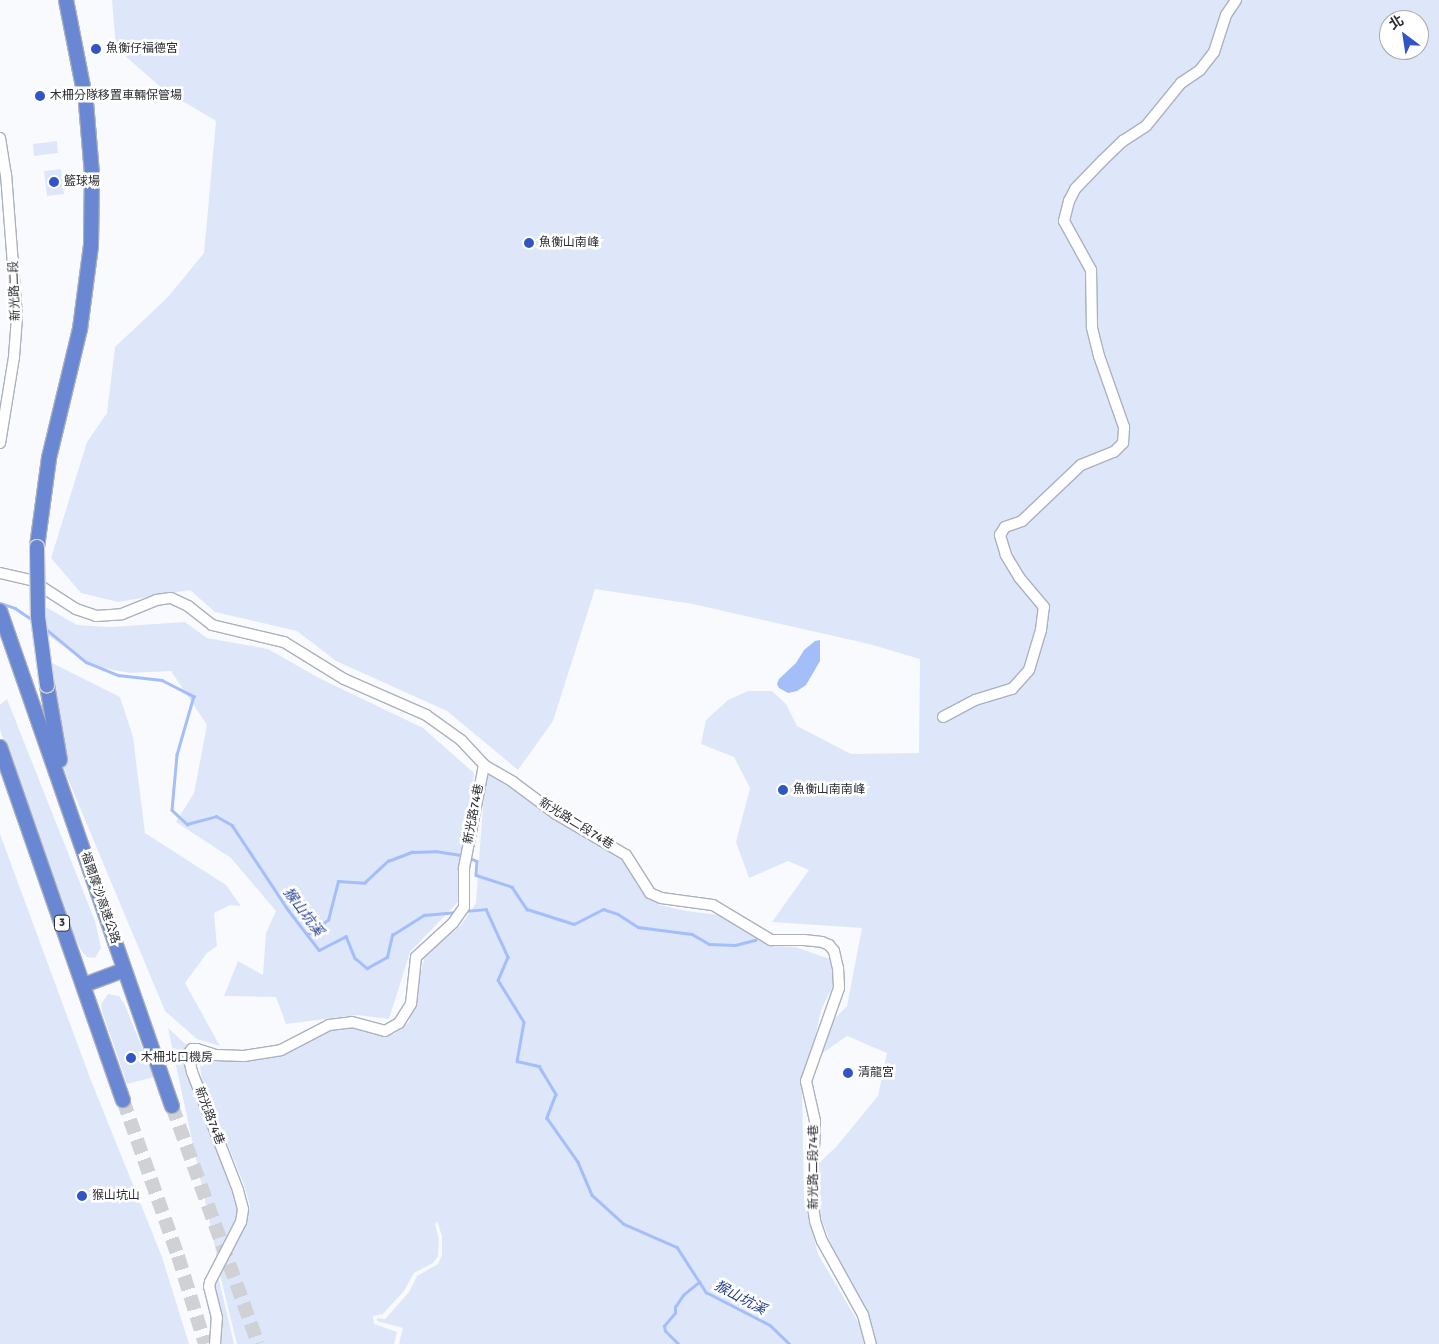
<!DOCTYPE html>
<meta charset="utf-8">
<style>
body{margin:0}
#map{position:relative;width:1439px;height:1344px;overflow:hidden;background:#f9fafd;font-family:Signika,"Noto Sans TC",sans-serif}
div>[style]{position:absolute}
[style*='--x']{left:calc(var(--x)*1px);top:calc(var(--y)*1px);width:calc(var(--w)*1px);rotate:calc(var(--a)*1deg)}
.green>*{inset:0;background:#dee7fa}
.water>*{inset:0;background:#a4befa}
.stream>*{height:2.5px;margin:-1.25px;padding:0 1.25px;transform-origin:1.25px;border-radius:1.25px;background:#a4befa}
.highway-tunnel>*{height:14px;margin-top:-7px;transform-origin:0;background:repeating-linear-gradient(90deg,#d0d1d4 0 14px,transparent 0 21px)}
.roads{filter:drop-shadow(1px 0 #abb1bf) drop-shadow(-1px 0 #abb1bf) drop-shadow(0 1px #abb1bf) drop-shadow(0 -1px #abb1bf)}
.minor>*{height:10px;margin:-5px;padding:0 5px;transform-origin:5px;border-radius:5px;background:#fff}
.highway>*{height:14px;margin:-7px;padding:0 7px;transform-origin:7px;border-radius:7px;background:#6987d2}
.bridges{filter:drop-shadow(1px 0 #d5d5d6) drop-shadow(-1px 0 #d5d5d6) drop-shadow(0 1px #d5d5d6) drop-shadow(0 -1px #d5d5d6)}
.highway-bridge>*{height:14px;margin:-7px;padding:0 7px;transform-origin:7px;border-radius:7px;background:#6987d2}
.dots>*{width:14px;height:14px;translate:-50% -50%;box-sizing:border-box;border:2px solid #fff;border-radius:50%}
span{translate:-50% -50%;white-space:nowrap;text-align:center;line-height:1.15;-webkit-text-stroke:5px #fff;paint-order:stroke}
.shield-label span{padding:1px 4px;background:#fff;border:1px solid;border-radius:4px;-webkit-text-stroke-width:0}
.shield-label{font-size:11px;color:#2b2d32;font-weight:700}
.poi-label{font-size:12px;color:#2b2d32}
.left{translate:0 -50%;text-align:left}
.street-label{font-size:12px;color:#2b2d32}
.water-label{font-size:14px;color:#203b8e;font-style:italic}
.north{position:absolute;left:1379px;top:10px;width:50px;height:50px;box-sizing:border-box;background:#fff;border:1px solid #aaabad;border-radius:50%;rotate:329deg;font-size:14px;font-weight:700;line-height:20px;text-align:center;color:#2b2d32}
.north::after{content:'';display:block;margin:auto;width:18px;height:22px;background:#3155c5;clip-path:polygon(50% 0,100% 100%,50% 72%,0 100%)}
</style>
<div id="map">
<div class="green">
<i style="clip-path:polygon(evenodd,112px 0,1439px 0,1439px 1344px,875px 1344px,861px 1300px,838px 1262px,816px 1205px,820px 1162px,836px 1147px,878px 1096px,887px 1053px,847px 1036px,820px 1055px,827px 1026px,847px 1006px,862px 928px,772px 922px,809px 870px,788px 861px,749px 878px,736px 842px,750px 788px,734px 757px,701px 744px,706px 720px,728px 700px,748px 691px,772px 691px,786px 704px,797px 726px,851px 754px,919px 753px,920px 659px,869px 644px,693px 604px,595px 589px,553px 721px,518px 770px,447px 711px,336px 661px,297px 631px,215px 612px,190px 590px,118px 602px,81px 593px,51px 558px,87px 442px,107px 413px,115px 347px,168px 297px,204px 253px,216px 121px,164px 90px,116px 48px,112px 0,1389px 20px,1419px 20px,1419px 50px,1389px 50px,1389px 20px)"></i>
<i style="clip-path:polygon(57px 141px,58px 153px,34px 156px,33px 144px)"></i>
<i style="clip-path:polygon(61px 169px,64px 194px,47px 196px,44px 171px)"></i>
<i style="clip-path:polygon(37px 602px,77px 625px,110px 627px,185px 622px,207px 638px,268px 649px,319px 678px,423px 728px,474px 773px,459px 901px,410px 952px,389px 1019px,357px 1015px,286px 1024px,276px 997px,224px 996px,238px 961px,263px 975px,266px 933px,276px 911px,231px 858px,176px 822px,194px 793px,207px 725px,171px 671px,130px 673px,92px 666px,36px 627px)"></i>
<i style="clip-path:polygon(38px 656px,120px 697px,133px 737px,145px 833px,226px 885px,241px 906px,230px 905px,214px 913px,217px 946px,207px 953px,185px 983px,220px 1046px,197px 1039px,165px 1011px,63px 767px)"></i>
<i style="clip-path:polygon(7px 699px,95px 921px,101px 948px,95px 958px,87px 957px,81px 950px,70px 928px,0 730px,0 705px)"></i>
<i style="clip-path:polygon(488px 772px,529px 801px,617px 855px,660px 905px,686px 911px,727px 916px,774px 946px,795px 947px,830px 959px,835px 982px,821px 1010px,809px 1068px,802px 1086px,804px 1200px,818px 1254px,871px 1344px,399px 1344px,403px 1328px,377px 1321px,377px 1318px,385px 1319px,409px 1292px,417px 1276px,438px 1264px,442px 1255px,442px 1236px,437px 1221px,435px 1224px,439px 1239px,438px 1256px,433px 1263px,414px 1273px,404px 1291px,383px 1314px,373px 1316px,374px 1324px,397px 1332px,394px 1344px,237px 1344px,220px 1275px,247px 1219px,250px 1206px,244px 1185px,202px 1081px,199px 1058px,245px 1062px,290px 1051px,334px 1029px,353px 1027px,372px 1033px,394px 1034px,409px 1022px,425px 955px,461px 925px,476px 903px,483px 805px)"></i>
<i style="clip-path:polygon(0 834px,90px 1078px,162px 1257px,189px 1344px,0 1344px)"></i>
<i style="clip-path:polygon(108px 994px,119px 996px,124px 1003px,154px 1077px,127px 1084px,102px 1011px,101px 1004px)"></i>
<i style="clip-path:polygon(168px 1028px,191px 1049px,193px 1078px,244px 1207px,219px 1266px)"></i>
<i style="clip-path:polygon(218px 1276px,234px 1344px,221px 1344px,223px 1318px,214px 1287px)"></i>
</div>
<div class="water">
<i style="clip-path:polygon(820px 640px,820px 661px,806px 685px,797px 691px,788px 693px,779px 688px,777px 684px,779px 679px,796px 663px,804px 650px,815px 641px)"></i>
</div>
<div class="stream">
<i style="--x:0;--y:603;--w:16;--a:18"></i>
<i style="--x:15;--y:608;--w:22;--a:34"></i>
<i style="--x:46;--y:629;--w:52;--a:39.5"></i>
<i style="--x:86;--y:662;--w:35;--a:22"></i>
<i style="--x:118;--y:675;--w:44;--a:6.5"></i>
<i style="--x:162;--y:680;--w:36;--a:27"></i>
<i style="--x:194;--y:696;--w:61;--a:106.1"></i>
<i style="--x:177;--y:755;--w:55;--a:95.2"></i>
<i style="--x:172;--y:810;--w:21;--a:43"></i>
<i style="--x:187;--y:824;--w:30;--a:-15"></i>
<i style="--x:216;--y:816;--w:18;--a:29"></i>
<i style="--x:232;--y:825;--w:103;--a:56.5"></i>
<i style="--x:289;--y:911;--w:49;--a:52.4"></i>
<i style="--x:319;--y:950;--w:30;--a:-27"></i>
<i style="--x:346;--y:936;--w:24;--a:68"></i>
<i style="--x:355;--y:958;--w:16;--a:40"></i>
<i style="--x:367;--y:968;--w:23;--a:-29"></i>
<i style="--x:387;--y:957;--w:23;--a:-77"></i>
<i style="--x:392;--y:935;--w:38;--a:-32"></i>
<i style="--x:424;--y:915;--w:33;--a:-5"></i>
<i style="--x:472;--y:859;--w:5;--a:22"></i>
<i style="--x:477;--y:861;--w:14;--a:94"></i>
<i style="--x:476;--y:875;--w:38;--a:18"></i>
<i style="--x:512;--y:887;--w:27;--a:56"></i>
<i style="--x:527;--y:909;--w:49;--a:17.7"></i>
<i style="--x:574;--y:924;--w:33;--a:-27"></i>
<i style="--x:603;--y:909;--w:16;--a:18"></i>
<i style="--x:618;--y:914;--w:24;--a:33"></i>
<i style="--x:638;--y:927;--w:54;--a:7.4"></i>
<i style="--x:692;--y:934;--w:20;--a:30"></i>
<i style="--x:709;--y:944;--w:26;--a:2"></i>
<i style="--x:735;--y:945;--w:21;--a:-14"></i>
<i style="--x:465;--y:911;--w:21;--a:-5"></i>
<i style="--x:486;--y:909;--w:53;--a:65.4"></i>
<i style="--x:508;--y:957;--w:25;--a:113"></i>
<i style="--x:498;--y:980;--w:49;--a:58.2"></i>
<i style="--x:524;--y:1022;--w:40;--a:100"></i>
<i style="--x:517;--y:1061;--w:23;--a:13"></i>
<i style="--x:539;--y:1066;--w:33;--a:59"></i>
<i style="--x:556;--y:1094;--w:26;--a:111"></i>
<i style="--x:547;--y:1118;--w:54;--a:54.8"></i>
<i style="--x:578;--y:1162;--w:36;--a:67"></i>
<i style="--x:592;--y:1195;--w:43;--a:42.2"></i>
<i style="--x:624;--y:1224;--w:58;--a:23.5"></i>
<i style="--x:677;--y:1247;--w:54;--a:57.2"></i>
<i style="--x:706;--y:1292;--w:72;--a:27.3"></i>
<i style="--x:770;--y:1325;--w:28;--a:44"></i>
<i style="--x:307;--y:935;--w:26;--a:-36"></i>
<i style="--x:328;--y:920;--w:40;--a:-75.6"></i>
<i style="--x:338;--y:881;--w:26;--a:4"></i>
<i style="--x:364;--y:883;--w:33;--a:-43"></i>
<i style="--x:388;--y:861;--w:26;--a:-21"></i>
<i style="--x:412;--y:852;--w:23;--a:-2"></i>
<i style="--x:435;--y:851;--w:24;--a:9"></i>
<i style="--x:678;--y:1344;--w:18;--a:-135"></i>
<i style="--x:665;--y:1331;--w:5;--a:-101"></i>
<i style="--x:664;--y:1326;--w:17;--a:-50"></i>
<i style="--x:675;--y:1313;--w:6;--a:-90"></i>
<i style="--x:675;--y:1307;--w:14;--a:-56"></i>
<i style="--x:683;--y:1295;--w:21;--a:-39"></i>
</div>
<div class="highway-tunnel">
<i style="--x:123;--y:1100;--w:165;--a:70.6"></i>
<i style="--x:178;--y:1256;--w:92;--a:72.9"></i>
<i style="--x:172;--y:1106;--w:253;--a:70.1"></i>
</div>
<div class="roads">
<div class="minor">
<i style="--x:0;--y:138;--w:36;--a:81"></i>
<i style="--x:6;--y:174;--w:143;--a:85.6"></i>
<i style="--x:17;--y:317;--w:40;--a:94.3"></i>
<i style="--x:14;--y:357;--w:87;--a:99.2"></i>
<i style="--x:0;--y:573;--w:32;--a:13"></i>
<i style="--x:31;--y:580;--w:54;--a:32.8"></i>
<i style="--x:76;--y:609;--w:21;--a:19"></i>
<i style="--x:96;--y:616;--w:26;--a:-4"></i>
<i style="--x:122;--y:614;--w:37;--a:-22"></i>
<i style="--x:156;--y:600;--w:15;--a:-8"></i>
<i style="--x:171;--y:598;--w:19;--a:25"></i>
<i style="--x:188;--y:606;--w:31;--a:38"></i>
<i style="--x:212;--y:625;--w:74;--a:13.3"></i>
<i style="--x:284;--y:642;--w:70;--a:31.7"></i>
<i style="--x:344;--y:679;--w:90;--a:23.7"></i>
<i style="--x:426;--y:715;--w:43;--a:35.5"></i>
<i style="--x:461;--y:740;--w:34;--a:47"></i>
<i style="--x:484;--y:765;--w:34;--a:30"></i>
<i style="--x:513;--y:782;--w:54;--a:36.7"></i>
<i style="--x:556;--y:814;--w:81;--a:30.4"></i>
<i style="--x:626;--y:855;--w:45;--a:57.7"></i>
<i style="--x:650;--y:893;--w:12;--a:24"></i>
<i style="--x:661;--y:898;--w:52;--a:7.7"></i>
<i style="--x:713;--y:905;--w:68;--a:31.1"></i>
<i style="--x:771;--y:940;--w:33;--a:0"></i>
<i style="--x:804;--y:940;--w:18;--a:6"></i>
<i style="--x:822;--y:942;--w:8;--a:23"></i>
<i style="--x:829;--y:945;--w:8;--a:50"></i>
<i style="--x:834;--y:951;--w:17;--a:77"></i>
<i style="--x:838;--y:968;--w:20;--a:87"></i>
<i style="--x:839;--y:988;--w:99;--a:109.5"></i>
<i style="--x:806;--y:1081;--w:41;--a:77.3"></i>
<i style="--x:815;--y:1121;--w:80;--a:92.1"></i>
<i style="--x:812;--y:1201;--w:20;--a:81"></i>
<i style="--x:815;--y:1221;--w:21;--a:71"></i>
<i style="--x:822;--y:1241;--w:85;--a:61"></i>
<i style="--x:863;--y:1315;--w:30;--a:75"></i>
<i style="--x:943;--y:717;--w:36;--a:-28"></i>
<i style="--x:975;--y:700;--w:39;--a:-17"></i>
<i style="--x:1012;--y:689;--w:25;--a:-48"></i>
<i style="--x:1029;--y:670;--w:42;--a:-73.3"></i>
<i style="--x:1041;--y:630;--w:23;--a:-83"></i>
<i style="--x:1044;--y:607;--w:39;--a:-130"></i>
<i style="--x:1019;--y:577;--w:26;--a:-121"></i>
<i style="--x:1006;--y:555;--w:21;--a:-107"></i>
<i style="--x:1000;--y:535;--w:9;--a:-58"></i>
<i style="--x:1005;--y:527;--w:18;--a:-19"></i>
<i style="--x:1022;--y:521;--w:81;--a:-43.5"></i>
<i style="--x:1081;--y:465;--w:35;--a:-22"></i>
<i style="--x:1114;--y:452;--w:13;--a:-45"></i>
<i style="--x:1123;--y:443;--w:16;--a:-86"></i>
<i style="--x:1124;--y:427;--w:75;--a:-109.4"></i>
<i style="--x:1099;--y:356;--w:30;--a:-104"></i>
<i style="--x:1092;--y:327;--w:57;--a:-91"></i>
<i style="--x:1091;--y:270;--w:56;--a:-118.9"></i>
<i style="--x:1064;--y:221;--w:21;--a:-76"></i>
<i style="--x:1069;--y:201;--w:13;--a:-63"></i>
<i style="--x:1075;--y:189;--w:40;--a:-46"></i>
<i style="--x:1103;--y:160;--w:28;--a:-44"></i>
<i style="--x:1123;--y:141;--w:27;--a:-33"></i>
<i style="--x:1146;--y:126;--w:55;--a:-50.9"></i>
<i style="--x:1181;--y:83;--w:23;--a:-34"></i>
<i style="--x:1200;--y:70;--w:23;--a:-52"></i>
<i style="--x:1214;--y:52;--w:39;--a:-72"></i>
<i style="--x:1226;--y:15;--w:18;--a:-56"></i>
<i style="--x:215;--y:1344;--w:26;--a:-86"></i>
<i style="--x:217;--y:1318;--w:32;--a:-104"></i>
<i style="--x:209;--y:1287;--w:5;--a:-79"></i>
<i style="--x:210;--y:1282;--w:68;--a:-62.7"></i>
<i style="--x:241;--y:1222;--w:13;--a:-81"></i>
<i style="--x:243;--y:1209;--w:20;--a:-105"></i>
<i style="--x:238;--y:1190;--w:127;--a:-111.3"></i>
<i style="--x:192;--y:1072;--w:18;--a:-103"></i>
<i style="--x:188;--y:1054;--w:6;--a:-51"></i>
<i style="--x:192;--y:1049;--w:5;--a:0"></i>
<i style="--x:197;--y:1049;--w:19;--a:18"></i>
<i style="--x:215;--y:1055;--w:29;--a:2"></i>
<i style="--x:244;--y:1056;--w:37;--a:-9"></i>
<i style="--x:281;--y:1050;--w:54;--a:-27.5"></i>
<i style="--x:329;--y:1025;--w:23;--a:-7"></i>
<i style="--x:352;--y:1022;--w:34;--a:15"></i>
<i style="--x:385;--y:1031;--w:16;--a:-30"></i>
<i style="--x:399;--y:1023;--w:22;--a:-58"></i>
<i style="--x:411;--y:1004;--w:47;--a:-83.9"></i>
<i style="--x:416;--y:957;--w:50;--a:-42.6"></i>
<i style="--x:453;--y:923;--w:19;--a:-55"></i>
<i style="--x:464;--y:907;--w:39;--a:-90"></i>
<i style="--x:464;--y:868;--w:105;--a:-79"></i>
</div>
<div class="highway">
<i style="--x:37;--y:547;--w:90;--a:-82.3"></i>
<i style="--x:49;--y:458;--w:133;--a:-76.5"></i>
<i style="--x:80;--y:329;--w:84;--a:-82.5"></i>
<i style="--x:91;--y:246;--w:72;--a:-89.2"></i>
<i style="--x:92;--y:174;--w:72;--a:-94.8"></i>
<i style="--x:86;--y:102;--w:104;--a:-101.1"></i>
<i style="--x:0;--y:611;--w:524;--a:70.84"></i>
<i style="--x:47;--y:685;--w:76;--a:80.2"></i>
<i style="--x:0;--y:747;--w:374;--a:70.8"></i>
<i style="--x:84;--y:985;--w:43;--a:-20.6"></i>
</div>
</div>
<div class="bridges">
<div class="highway-bridge">
<i style="--x:37;--y:547;--w:70;--a:89.2"></i>
<i style="--x:38;--y:617;--w:69;--a:82.5"></i>
</div>
</div>
<div class="dots">
<i style="left:96px;top:49px;background:#3155c5"></i>
<i style="left:40px;top:96px;background:#3155c5"></i>
<i style="left:54px;top:182px;background:#3155c5"></i>
<i style="left:529px;top:243px;background:#3155c5"></i>
<i style="left:783px;top:790px;background:#3155c5"></i>
<i style="left:131px;top:1058px;background:#3155c5"></i>
<i style="left:848px;top:1073px;background:#3155c5"></i>
<i style="left:82px;top:1196px;background:#3155c5"></i>
</div>
<div class="shield-label">
<span style="left:62px;top:923px">3</span>
</div>
<div class="poi-label">
<span class="left" style="left:106px;top:49px">魚衡仔福德宮</span>
<span class="left" style="left:50px;top:96px">木柵分隊移置車輛保管場</span>
<span class="left" style="left:64px;top:182px">籃球場</span>
<span class="left" style="left:539px;top:243px">魚衡山南峰</span>
<span class="left" style="left:793px;top:790px">魚衡山南南峰</span>
<span class="left" style="left:141px;top:1058px">木柵北口機房</span>
<span class="left" style="left:858px;top:1073px">清龍宮</span>
<span class="left" style="left:92px;top:1196px">猴山坑山</span>
</div>
<div class="street-label">
<span style="left:15px;top:291px;rotate:-92deg">新光路二段</span>
<span style="left:474px;top:814px;rotate:-79deg">新光路74巷</span>
<span style="left:576px;top:824px;rotate:32deg">新光路二段74巷</span>
<span style="left:100px;top:898px;rotate:71deg">福爾摩沙高速公路</span>
<span style="left:209px;top:1116px;rotate:69deg">新光路74巷</span>
<span style="left:814px;top:1167px;rotate:-90deg">新光路二段74巷</span>
</div>
<div class="water-label">
<span style="left:303px;top:912px;rotate:53deg">猴山坑溪</span>
<span style="left:740px;top:1298px;rotate:28deg">猴山坑溪</span>
</div>
<div class="north">北</div>
</div>
